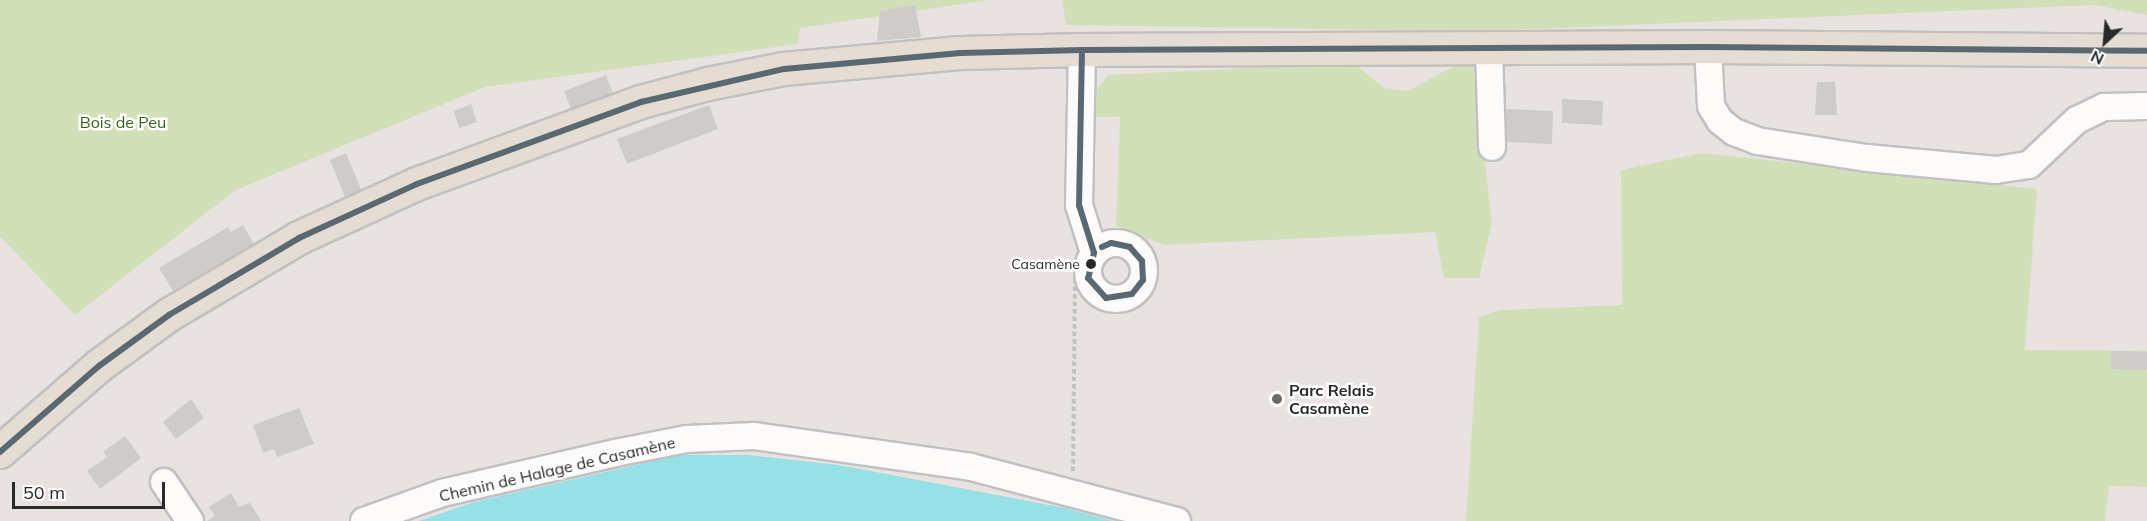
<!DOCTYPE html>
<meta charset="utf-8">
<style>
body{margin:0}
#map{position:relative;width:2147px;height:521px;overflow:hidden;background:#e8e2e0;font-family:Mulish,sans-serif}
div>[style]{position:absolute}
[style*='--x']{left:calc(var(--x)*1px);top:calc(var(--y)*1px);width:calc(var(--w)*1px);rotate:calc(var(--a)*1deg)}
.green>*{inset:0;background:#d2e0ba}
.water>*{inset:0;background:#97e1e6}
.building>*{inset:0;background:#cecbc9}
.path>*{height:4px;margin-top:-2px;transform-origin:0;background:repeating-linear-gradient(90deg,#c3c2c2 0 4.5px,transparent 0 7.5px)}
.roads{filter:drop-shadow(2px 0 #c2c0c1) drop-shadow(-2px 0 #c2c0c1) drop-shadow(0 2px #c2c0c1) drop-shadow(0 -2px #c2c0c1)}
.minor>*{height:26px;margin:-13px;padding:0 13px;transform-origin:13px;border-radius:13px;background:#fcfbfa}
.minor>.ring{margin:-13px;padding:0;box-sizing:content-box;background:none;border:26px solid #fcfbfa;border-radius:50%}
.major>*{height:32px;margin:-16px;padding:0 16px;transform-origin:16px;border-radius:16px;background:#e5ddd4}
.bus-1>*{height:6px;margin:-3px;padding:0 3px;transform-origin:3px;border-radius:3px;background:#5a6971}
.dots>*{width:16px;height:16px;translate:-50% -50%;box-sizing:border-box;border:3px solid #fff;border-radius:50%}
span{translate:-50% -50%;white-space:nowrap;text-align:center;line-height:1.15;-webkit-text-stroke:5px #fff;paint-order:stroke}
.bus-label{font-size:14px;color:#292929}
.right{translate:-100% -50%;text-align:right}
.park-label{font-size:16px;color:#3a621e}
.poi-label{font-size:16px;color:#292929;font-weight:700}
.left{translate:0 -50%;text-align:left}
.street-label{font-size:16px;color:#292929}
.north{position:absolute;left:2075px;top:12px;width:60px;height:60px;-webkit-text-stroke:4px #fff;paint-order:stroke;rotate:206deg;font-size:16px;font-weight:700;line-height:24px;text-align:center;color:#292929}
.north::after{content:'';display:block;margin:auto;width:21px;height:27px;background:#292929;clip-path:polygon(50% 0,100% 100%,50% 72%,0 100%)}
.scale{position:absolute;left:12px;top:482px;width:153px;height:27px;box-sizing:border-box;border:3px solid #292929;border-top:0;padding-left:8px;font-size:18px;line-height:21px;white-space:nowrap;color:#292929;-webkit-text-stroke:4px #fff;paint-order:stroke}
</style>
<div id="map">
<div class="green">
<i style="clip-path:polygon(0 0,989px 0,800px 28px,798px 44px,485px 87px,236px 190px,75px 315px,0 236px)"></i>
<i style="clip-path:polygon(1062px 0,2147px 0,2147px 15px,2094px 5px,1490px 31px,1066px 25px)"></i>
<i style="clip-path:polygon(1354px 63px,1384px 88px,1408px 91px,1450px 68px,1473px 65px,1492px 223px,1479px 278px,1444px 278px,1435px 232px,1164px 245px,1116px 226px,1120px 117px,1090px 117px,1092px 96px,1108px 75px)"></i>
<i style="clip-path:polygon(1702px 153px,2037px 189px,2025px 350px,2147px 351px,2147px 487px,2109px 486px,2105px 521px,1466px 521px,1479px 317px,1501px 310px,1622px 305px,1621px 170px)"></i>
</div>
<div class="water">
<i style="clip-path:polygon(679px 455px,748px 455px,839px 465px,1065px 508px,1113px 521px,419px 521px,474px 502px)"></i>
</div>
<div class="building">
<i style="clip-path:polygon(915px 5px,921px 37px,877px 41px,880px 11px)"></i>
<i style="clip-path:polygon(606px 75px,613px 93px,571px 109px,564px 91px)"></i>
<i style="clip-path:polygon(1817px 82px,1835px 82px,1837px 115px,1815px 115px)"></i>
<i style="clip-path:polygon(1562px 99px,1603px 101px,1602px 125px,1562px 123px)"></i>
<i style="clip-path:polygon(471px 104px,477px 122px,459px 128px,454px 111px)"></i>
<i style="clip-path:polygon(709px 105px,718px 129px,627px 164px,617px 139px)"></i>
<i style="clip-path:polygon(1506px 109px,1553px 111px,1552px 144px,1507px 142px)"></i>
<i style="clip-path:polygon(346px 153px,361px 190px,345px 197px,330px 160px)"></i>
<i style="clip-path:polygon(243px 225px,254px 244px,173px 291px,159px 268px,228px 227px,231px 232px)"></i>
<i style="clip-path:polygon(2111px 351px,2147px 352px,2147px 370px,2111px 369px)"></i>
<i style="clip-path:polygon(191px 399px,204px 418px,176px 439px,163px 422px)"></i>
<i style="clip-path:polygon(299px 408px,314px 444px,277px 457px,274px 449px,263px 453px,253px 425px)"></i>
<i style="clip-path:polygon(125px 436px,141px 458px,100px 489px,87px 471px,107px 457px,103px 452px)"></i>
<i style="clip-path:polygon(231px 493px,239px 507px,250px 503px,261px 521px,207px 521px,215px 516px,209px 507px)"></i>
</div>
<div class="path">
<i style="--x:1073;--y:471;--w:206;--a:-89.4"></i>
</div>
<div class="roads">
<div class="minor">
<i style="--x:1708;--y:47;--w:59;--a:87.1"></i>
<i style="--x:1711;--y:106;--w:17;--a:59"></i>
<i style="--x:1720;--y:121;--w:18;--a:38"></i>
<i style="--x:1734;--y:132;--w:25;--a:21"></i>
<i style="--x:1757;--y:141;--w:111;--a:8.8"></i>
<i style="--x:1867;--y:158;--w:130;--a:5.3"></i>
<i style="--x:1996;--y:170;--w:33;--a:-9"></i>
<i style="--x:2029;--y:165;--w:66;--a:-43.2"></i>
<i style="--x:2077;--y:120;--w:30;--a:-26"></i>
<i style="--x:2104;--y:107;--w:43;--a:-1.3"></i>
<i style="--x:1489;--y:49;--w:98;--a:88.2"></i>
<i style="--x:1082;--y:50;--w:155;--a:91.1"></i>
<i style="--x:1079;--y:205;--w:50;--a:72.6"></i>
<i class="ring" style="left:1088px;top:243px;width:30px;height:30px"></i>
<i style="--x:164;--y:482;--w:47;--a:56.3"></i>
<i style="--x:364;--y:521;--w:83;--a:-19.7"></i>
<i style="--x:442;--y:493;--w:178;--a:-13"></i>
<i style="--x:615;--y:453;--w:73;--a:-11"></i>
<i style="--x:687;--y:439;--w:67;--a:-2.6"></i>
<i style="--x:754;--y:436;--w:219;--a:8.1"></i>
<i style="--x:971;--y:467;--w:213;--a:14.7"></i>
</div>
<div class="major">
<i style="--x:0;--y:452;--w:131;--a:-41"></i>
<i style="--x:99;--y:366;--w:87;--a:-36.1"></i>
<i style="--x:169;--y:315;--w:151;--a:-30.6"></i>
<i style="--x:299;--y:238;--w:130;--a:-24.6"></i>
<i style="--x:417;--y:184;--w:239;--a:-20.1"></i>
<i style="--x:641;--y:102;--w:69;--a:-15"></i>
<i style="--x:708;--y:84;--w:77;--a:-11.2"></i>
<i style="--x:784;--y:69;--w:177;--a:-5.2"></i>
<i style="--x:960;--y:53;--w:122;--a:-1.4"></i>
<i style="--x:1082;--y:50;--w:626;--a:-0.27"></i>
<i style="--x:1708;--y:47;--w:439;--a:0.5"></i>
</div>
</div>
<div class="bus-1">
<i style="--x:1082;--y:50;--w:155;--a:91.1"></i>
<i style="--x:1079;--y:205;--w:50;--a:72.6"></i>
<i style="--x:1094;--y:253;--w:26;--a:103"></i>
<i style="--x:1088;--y:278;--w:27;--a:48"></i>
<i style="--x:1106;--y:298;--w:26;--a:-9"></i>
<i style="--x:1132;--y:294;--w:18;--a:-52"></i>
<i style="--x:1143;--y:280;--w:19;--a:-93"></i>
<i style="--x:1142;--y:261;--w:18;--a:-131"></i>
<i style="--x:1130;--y:247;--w:19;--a:-168"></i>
<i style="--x:1111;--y:243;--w:10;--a:156"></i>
<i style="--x:0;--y:452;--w:131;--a:-41"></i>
<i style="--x:99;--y:366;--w:87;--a:-36.1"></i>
<i style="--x:169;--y:315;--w:151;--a:-30.6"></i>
<i style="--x:299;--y:238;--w:130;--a:-24.6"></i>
<i style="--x:417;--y:184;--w:239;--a:-20.1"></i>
<i style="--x:641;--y:102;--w:147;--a:-13"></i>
<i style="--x:784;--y:69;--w:177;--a:-5.2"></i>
<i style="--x:960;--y:53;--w:122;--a:-1.4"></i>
<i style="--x:1082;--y:50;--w:626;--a:-0.27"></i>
<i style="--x:1708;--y:47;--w:439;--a:0.5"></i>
</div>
<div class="dots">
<i style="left:1091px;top:264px;background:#292929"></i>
<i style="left:1277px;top:399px;background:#6c6a69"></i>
</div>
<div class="bus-label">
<span class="right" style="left:1080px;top:264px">Casamène</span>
</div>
<div class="park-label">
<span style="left:123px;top:122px">Bois de Peu</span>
</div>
<div class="poi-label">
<span class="left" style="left:1289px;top:399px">Parc Relais<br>Casamène</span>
</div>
<div class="street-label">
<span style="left:557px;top:469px;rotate:-13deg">Chemin de Halage de Casamène</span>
</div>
<div class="north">N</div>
<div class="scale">50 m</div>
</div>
